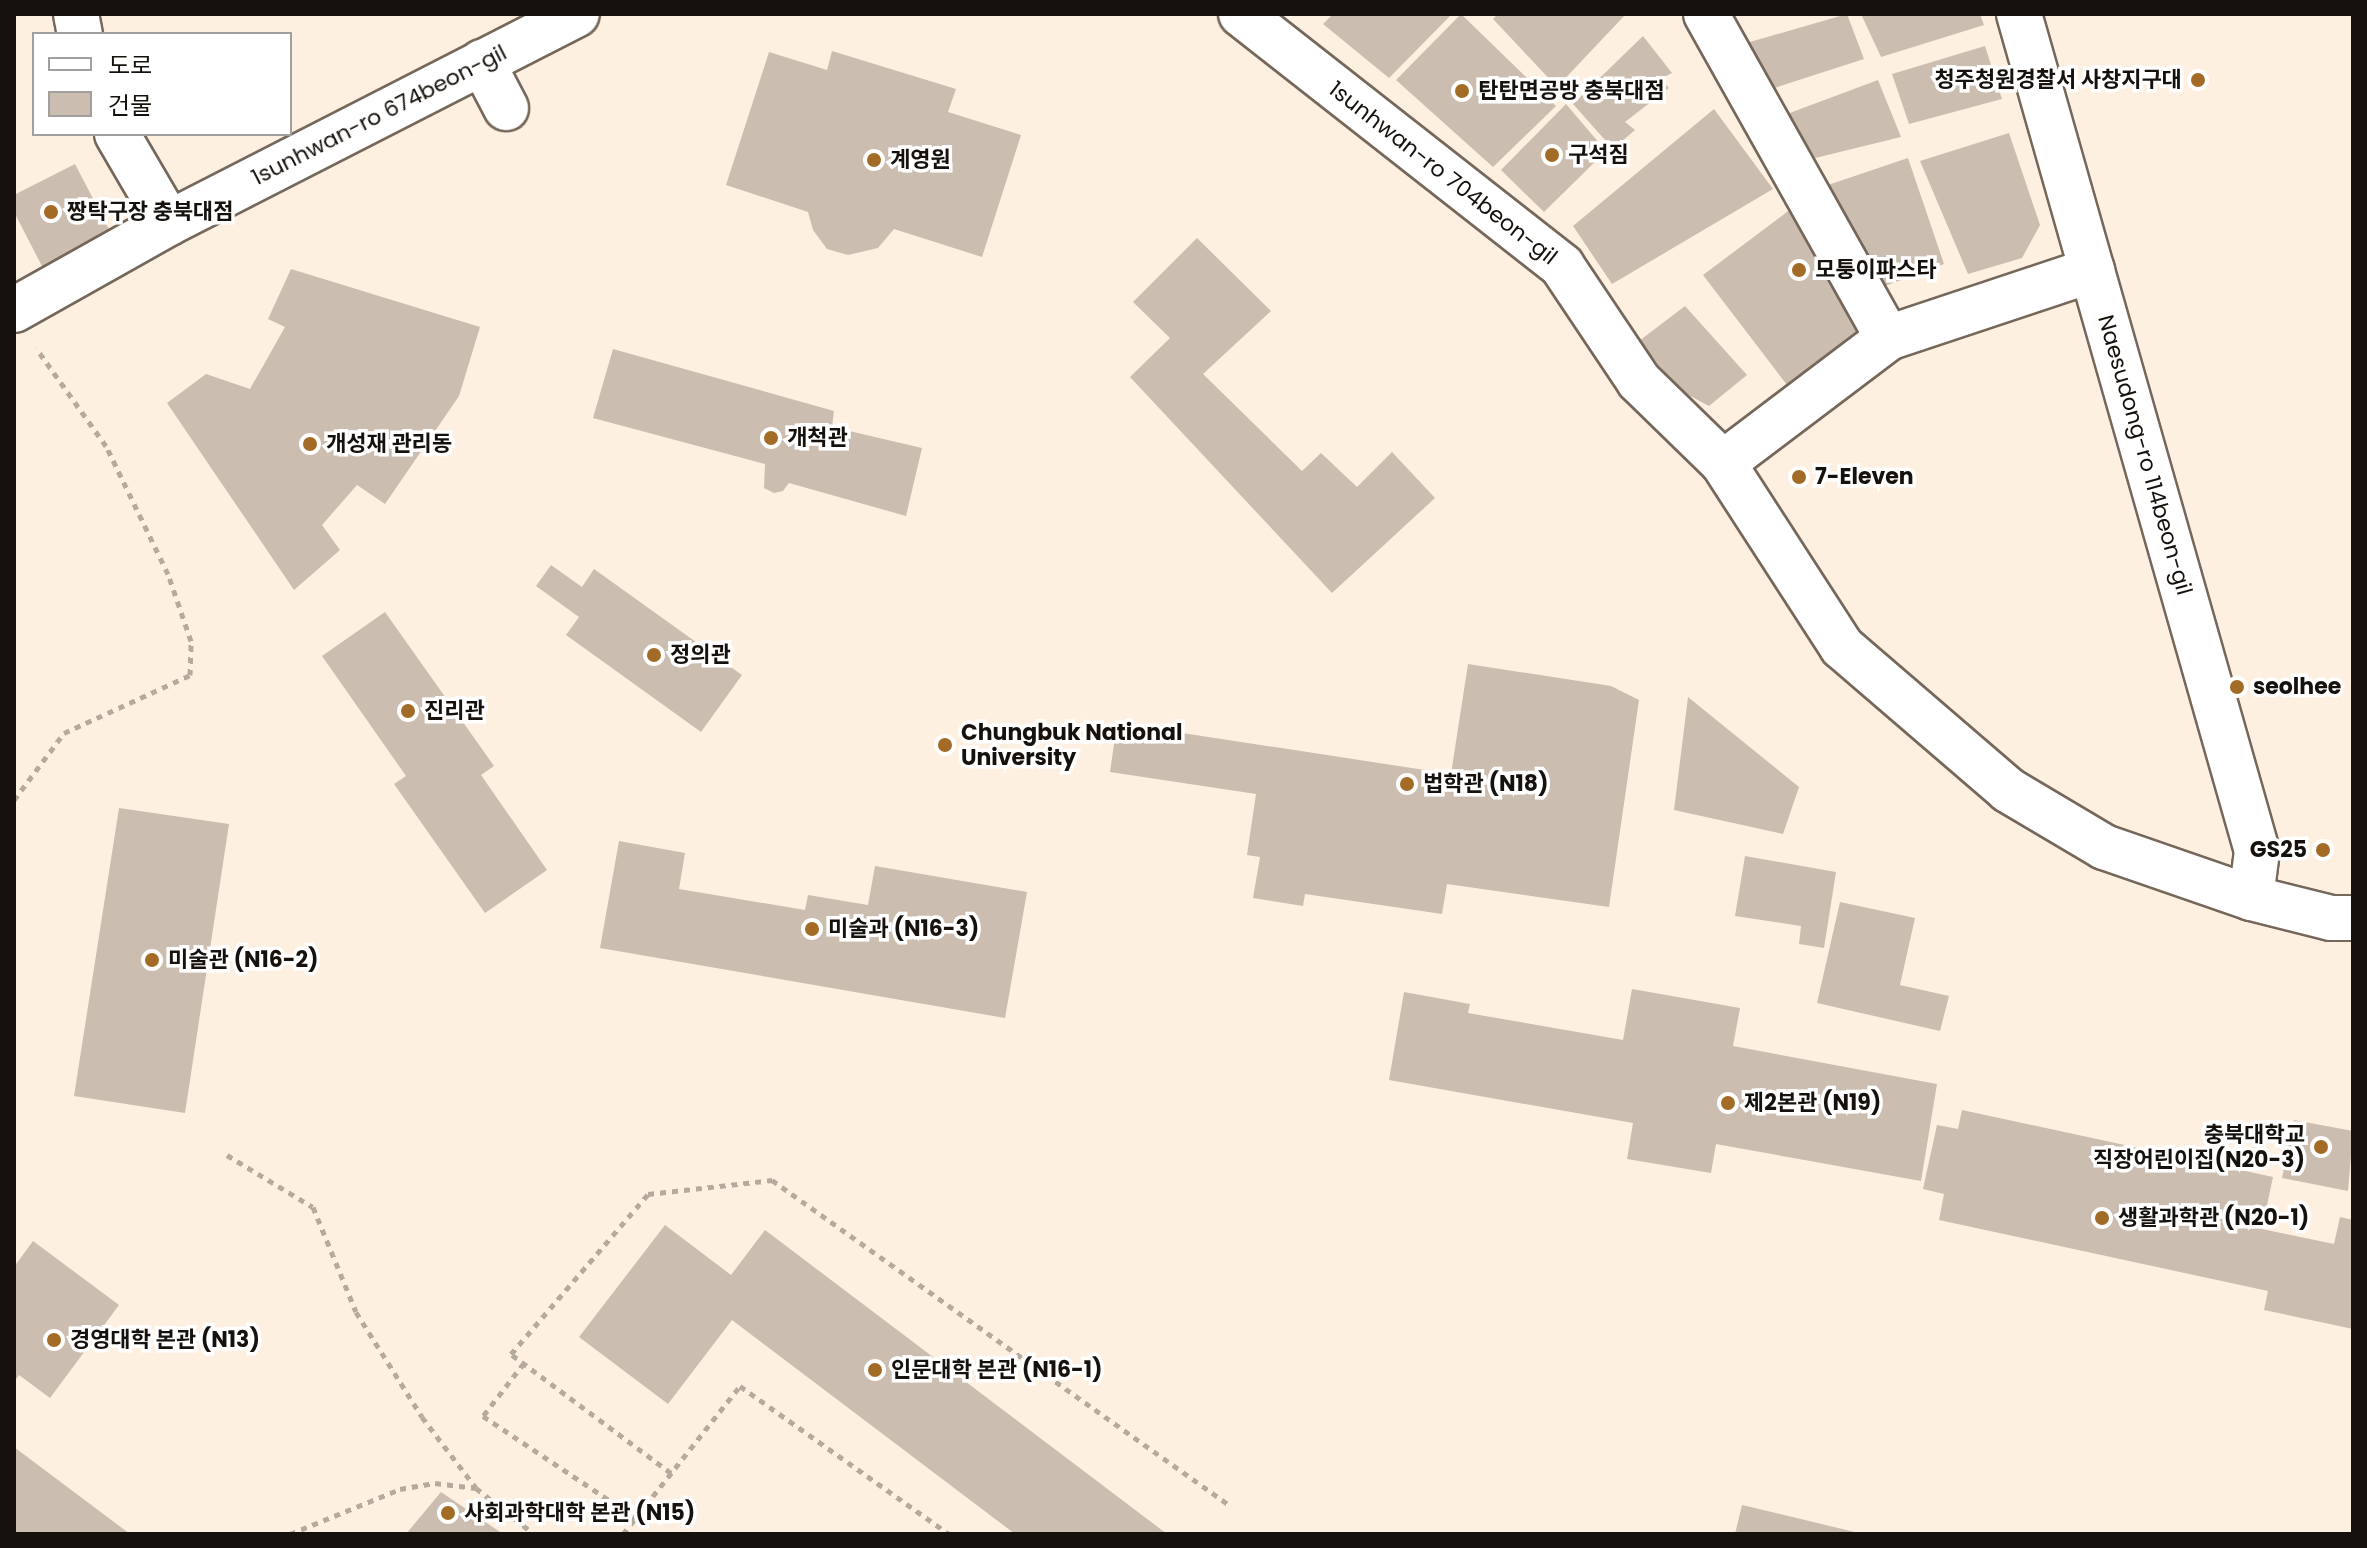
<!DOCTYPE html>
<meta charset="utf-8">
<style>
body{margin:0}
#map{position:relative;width:2367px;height:1548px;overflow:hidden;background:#fef0e1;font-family:Poppins,"Noto Sans KR",sans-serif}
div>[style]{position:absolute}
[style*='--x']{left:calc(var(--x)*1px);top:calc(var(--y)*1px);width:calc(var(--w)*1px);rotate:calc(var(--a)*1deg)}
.building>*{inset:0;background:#cbbdaf}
.path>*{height:5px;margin-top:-2.5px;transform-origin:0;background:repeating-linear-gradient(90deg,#b5aa9e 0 6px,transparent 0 12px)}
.roads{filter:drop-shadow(2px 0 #75685b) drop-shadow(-2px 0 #75685b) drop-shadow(0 2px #75685b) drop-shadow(0 -2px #75685b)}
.minor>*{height:44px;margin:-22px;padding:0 22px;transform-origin:22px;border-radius:22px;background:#fff}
.dots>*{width:22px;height:22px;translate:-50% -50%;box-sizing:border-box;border:4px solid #fff;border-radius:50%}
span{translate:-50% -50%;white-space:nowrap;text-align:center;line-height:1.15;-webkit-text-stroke:7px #fff;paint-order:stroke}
.poi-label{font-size:22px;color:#16110c;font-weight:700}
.right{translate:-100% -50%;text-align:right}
.left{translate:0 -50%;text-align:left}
.street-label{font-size:22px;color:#16110c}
.frame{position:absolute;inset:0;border:16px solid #16110c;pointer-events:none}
.legend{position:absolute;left:32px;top:32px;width:260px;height:104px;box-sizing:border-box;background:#fff;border:2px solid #a2a09e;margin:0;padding:10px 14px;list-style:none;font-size:24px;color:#16110c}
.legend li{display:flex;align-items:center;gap:16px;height:40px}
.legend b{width:40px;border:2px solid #a2a09e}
</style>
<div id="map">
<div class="building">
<i style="clip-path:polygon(1333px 14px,1452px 14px,1389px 78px,1323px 24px)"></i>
<i style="clip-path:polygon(1461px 14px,1556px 106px,1493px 167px,1396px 80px)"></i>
<i style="clip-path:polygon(1498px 14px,1626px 14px,1557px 87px,1493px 19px)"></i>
<i style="clip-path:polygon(1847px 14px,1864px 59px,1765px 91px,1743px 44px)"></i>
<i style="clip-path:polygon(1861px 14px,1980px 14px,1984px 25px,1881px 57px)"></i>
<i style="clip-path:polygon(1643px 36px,1672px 73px,1660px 79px,1669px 88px,1625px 122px,1635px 130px,1613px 149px,1573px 104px)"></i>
<i style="clip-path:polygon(1985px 46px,2002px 99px,1909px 124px,1892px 74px)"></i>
<i style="clip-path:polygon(832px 51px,956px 89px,948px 112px,1021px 135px,982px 257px,894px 229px,878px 248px,848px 255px,827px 249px,813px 230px,808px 212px,726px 185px,769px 52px,827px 70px)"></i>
<i style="clip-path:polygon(1878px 80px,1901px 137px,1807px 160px,1787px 114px)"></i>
<i style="clip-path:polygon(1566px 104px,1606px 151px,1544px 212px,1501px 170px)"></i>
<i style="clip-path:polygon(1714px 109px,1773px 189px,1612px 284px,1573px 226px)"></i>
<i style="clip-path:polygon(2009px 133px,2040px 225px,2022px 258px,1968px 274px,1920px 161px)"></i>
<i style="clip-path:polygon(1908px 158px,1944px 264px,1877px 289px,1828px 185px)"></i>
<i style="clip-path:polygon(75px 164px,112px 235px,44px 270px,14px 212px,14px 195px)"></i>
<i style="clip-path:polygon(1791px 209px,1863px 326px,1787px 385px,1703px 275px)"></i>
<i style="clip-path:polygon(1197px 238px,1271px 311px,1203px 374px,1302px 471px,1321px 453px,1357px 487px,1392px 452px,1435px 498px,1332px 593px,1130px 377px,1170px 338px,1133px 302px)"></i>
<i style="clip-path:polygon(291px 269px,480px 327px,459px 396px,385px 504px,357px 485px,322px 525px,340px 550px,294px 590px,167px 403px,206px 374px,250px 389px,285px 327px,268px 319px)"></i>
<i style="clip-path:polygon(1685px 306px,1747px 375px,1709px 406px,1679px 390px,1639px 341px)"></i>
<i style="clip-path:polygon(613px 349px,834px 411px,832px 427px,922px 448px,906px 516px,789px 483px,783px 491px,774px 493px,764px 488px,765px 464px,593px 418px)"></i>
<i style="clip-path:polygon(551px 565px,582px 587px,594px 569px,742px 675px,701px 732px,566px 635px,579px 617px,536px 586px)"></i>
<i style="clip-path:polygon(385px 612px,494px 766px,481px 775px,547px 870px,485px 913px,394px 784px,406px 776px,322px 656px)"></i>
<i style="clip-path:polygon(1468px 664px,1611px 686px,1639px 700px,1609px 907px,1447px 884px,1442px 914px,1305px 894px,1303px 906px,1253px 898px,1260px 857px,1247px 855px,1256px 794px,1110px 772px,1117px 723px,1451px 774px)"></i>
<i style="clip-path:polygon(1688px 697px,1799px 787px,1783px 834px,1674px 810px)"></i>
<i style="clip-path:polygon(119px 808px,229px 824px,185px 1113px,74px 1096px)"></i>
<i style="clip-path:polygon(619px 841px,685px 853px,679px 889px,805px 910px,808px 895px,868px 905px,875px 866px,1027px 892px,1005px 1018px,600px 948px)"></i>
<i style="clip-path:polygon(1745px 856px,1836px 872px,1824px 948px,1799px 944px,1801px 926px,1735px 916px)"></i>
<i style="clip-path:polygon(1840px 902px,1915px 918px,1900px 985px,1949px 996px,1940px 1031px,1817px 1003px)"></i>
<i style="clip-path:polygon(1632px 989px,1740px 1008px,1733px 1046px,1937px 1084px,1921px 1181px,1716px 1144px,1711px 1173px,1627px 1159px,1633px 1123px,1389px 1080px,1404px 992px,1470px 1004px,1468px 1013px,1623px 1040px)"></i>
<i style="clip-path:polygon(1962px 1110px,2273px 1177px,2262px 1229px,2334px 1244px,2340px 1217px,2353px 1220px,2353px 1329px,2264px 1310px,2268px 1291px,1939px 1220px,1944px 1194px,1923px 1189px,1937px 1125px,1958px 1129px)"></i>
<i style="clip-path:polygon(2294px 1120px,2353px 1131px,2348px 1191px,2282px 1178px)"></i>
<i style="clip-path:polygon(665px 1225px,731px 1275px,765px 1230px,1167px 1534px,1015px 1534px,732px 1320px,668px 1404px,579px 1337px)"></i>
<i style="clip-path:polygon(33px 1241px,119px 1305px,50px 1398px,19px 1375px,14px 1382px,14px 1267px)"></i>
<i style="clip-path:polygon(14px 1447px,130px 1534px,14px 1534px)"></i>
<i style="clip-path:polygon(441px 1492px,503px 1534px,406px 1534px)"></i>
<i style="clip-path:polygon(1742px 1505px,1859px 1533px,1859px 1534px,1735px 1534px)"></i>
</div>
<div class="path">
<i style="--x:14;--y:800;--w:84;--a:-53.3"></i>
<i style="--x:64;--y:733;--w:139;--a:-24.7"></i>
<i style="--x:190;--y:675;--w:34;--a:-88"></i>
<i style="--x:191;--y:641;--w:71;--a:-108.9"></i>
<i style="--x:168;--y:574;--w:142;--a:-115.8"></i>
<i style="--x:106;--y:446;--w:120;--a:-125.5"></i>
<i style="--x:227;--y:1155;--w:100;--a:31.2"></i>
<i style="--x:313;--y:1207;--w:113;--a:67.7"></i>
<i style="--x:356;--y:1312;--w:124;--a:57.8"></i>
<i style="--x:422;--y:1417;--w:89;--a:52.7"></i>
<i style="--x:524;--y:1363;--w:67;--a:127.7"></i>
<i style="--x:483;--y:1416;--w:184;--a:33.7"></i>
<i style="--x:671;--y:1473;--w:199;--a:-143.4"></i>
<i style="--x:511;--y:1354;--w:211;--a:-49.4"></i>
<i style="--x:648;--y:1194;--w:125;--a:-6.4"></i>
<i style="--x:772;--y:1180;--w:564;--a:35.41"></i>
<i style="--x:290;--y:1534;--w:119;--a:-22.2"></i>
<i style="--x:400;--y:1489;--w:36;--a:-10"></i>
<i style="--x:435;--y:1483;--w:41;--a:7"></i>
<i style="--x:476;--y:1488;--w:74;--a:38.4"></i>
<i style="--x:623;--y:1534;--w:189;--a:-51.7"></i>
<i style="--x:740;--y:1386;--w:256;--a:35.3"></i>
</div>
<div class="roads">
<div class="minor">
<i style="--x:76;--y:14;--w:20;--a:79"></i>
<i style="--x:1241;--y:14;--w:408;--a:38.1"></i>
<i style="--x:1562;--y:266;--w:138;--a:56.2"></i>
<i style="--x:1639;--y:381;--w:117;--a:44.3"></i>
<i style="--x:1723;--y:463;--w:219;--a:57.1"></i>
<i style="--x:1842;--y:647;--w:219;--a:40.7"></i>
<i style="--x:2008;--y:790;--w:112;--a:30.7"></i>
<i style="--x:2104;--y:847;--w:156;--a:19.1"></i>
<i style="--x:2251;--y:898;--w:82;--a:14"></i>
<i style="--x:2331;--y:918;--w:22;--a:0"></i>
<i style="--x:1706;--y:14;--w:372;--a:60.7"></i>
<i style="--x:2019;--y:14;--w:870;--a:74.13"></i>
<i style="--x:2257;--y:851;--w:47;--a:97.3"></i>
<i style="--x:482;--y:62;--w:52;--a:62.4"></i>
<i style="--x:117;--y:134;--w:103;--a:59.7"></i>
<i style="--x:14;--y:310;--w:178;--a:-29.3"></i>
<i style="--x:169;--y:223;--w:458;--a:-27.1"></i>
<i style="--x:1723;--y:463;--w:207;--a:-37.1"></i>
<i style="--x:1888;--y:338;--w:215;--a:-18.4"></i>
</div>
</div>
<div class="dots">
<i style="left:2198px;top:80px;background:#a26b26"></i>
<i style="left:1462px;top:91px;background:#a26b26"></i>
<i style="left:1552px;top:155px;background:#a26b26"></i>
<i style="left:874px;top:160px;background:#a26b26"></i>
<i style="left:51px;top:212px;background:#a26b26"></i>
<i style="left:1799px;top:270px;background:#a26b26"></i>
<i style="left:771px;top:438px;background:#a26b26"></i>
<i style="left:310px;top:444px;background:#a26b26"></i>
<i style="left:1799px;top:477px;background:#a26b26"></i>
<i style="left:654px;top:655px;background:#a26b26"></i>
<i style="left:2237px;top:687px;background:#a26b26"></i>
<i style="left:408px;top:711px;background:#a26b26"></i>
<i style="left:945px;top:745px;background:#a26b26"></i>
<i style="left:1407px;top:784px;background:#a26b26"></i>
<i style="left:2323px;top:850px;background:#a26b26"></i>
<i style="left:812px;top:929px;background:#a26b26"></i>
<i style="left:152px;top:960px;background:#a26b26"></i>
<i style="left:1728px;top:1103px;background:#a26b26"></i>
<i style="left:2321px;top:1147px;background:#a26b26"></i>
<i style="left:2102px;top:1218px;background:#a26b26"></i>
<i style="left:54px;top:1340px;background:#a26b26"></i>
<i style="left:875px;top:1370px;background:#a26b26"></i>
<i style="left:448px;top:1513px;background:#a26b26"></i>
</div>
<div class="poi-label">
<span class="right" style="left:2182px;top:80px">청주청원경찰서 사창지구대</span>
<span class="left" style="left:1478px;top:91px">탄탄면공방 충북대점</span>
<span class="left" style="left:1568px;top:155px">구석짐</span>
<span class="left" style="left:890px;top:160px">계영원</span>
<span class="left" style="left:67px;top:212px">짱탁구장 충북대점</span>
<span class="left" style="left:1815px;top:270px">모퉁이파스타</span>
<span class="left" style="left:787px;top:438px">개척관</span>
<span class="left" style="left:326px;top:444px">개성재 관리동</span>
<span class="left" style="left:1815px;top:477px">7-Eleven</span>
<span class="left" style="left:670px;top:655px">정의관</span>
<span class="left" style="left:2253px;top:687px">seolhee</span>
<span class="left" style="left:424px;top:711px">진리관</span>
<span class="left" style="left:961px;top:745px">Chungbuk National<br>University</span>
<span class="left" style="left:1423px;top:784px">법학관 (N18)</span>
<span class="right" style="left:2307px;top:850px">GS25</span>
<span class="left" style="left:828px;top:929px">미술과 (N16-3)</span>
<span class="left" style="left:168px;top:960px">미술관 (N16-2)</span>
<span class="left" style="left:1744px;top:1103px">제2본관 (N19)</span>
<span class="right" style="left:2305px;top:1147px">충북대학교<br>직장어린이집(N20-3)</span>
<span class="left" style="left:2118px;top:1218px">생활과학관 (N20-1)</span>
<span class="left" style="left:70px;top:1340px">경영대학 본관 (N13)</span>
<span class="left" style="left:891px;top:1370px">인문대학 본관 (N16-1)</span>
<span class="left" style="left:464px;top:1513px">사회과학대학 본관 (N15)</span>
</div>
<div class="street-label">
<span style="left:379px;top:115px;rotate:-27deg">1sunhwan-ro 674beon-gil</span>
<span style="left:1443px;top:173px;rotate:38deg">1sunhwan-ro 704beon-gil</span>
<span style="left:2145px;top:455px;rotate:74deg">Naesudong-ro 114beon-gil</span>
</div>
<div class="frame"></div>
<ul class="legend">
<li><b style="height:10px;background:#fff"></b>도로</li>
<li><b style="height:22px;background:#cbbdaf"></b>건물</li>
</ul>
</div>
